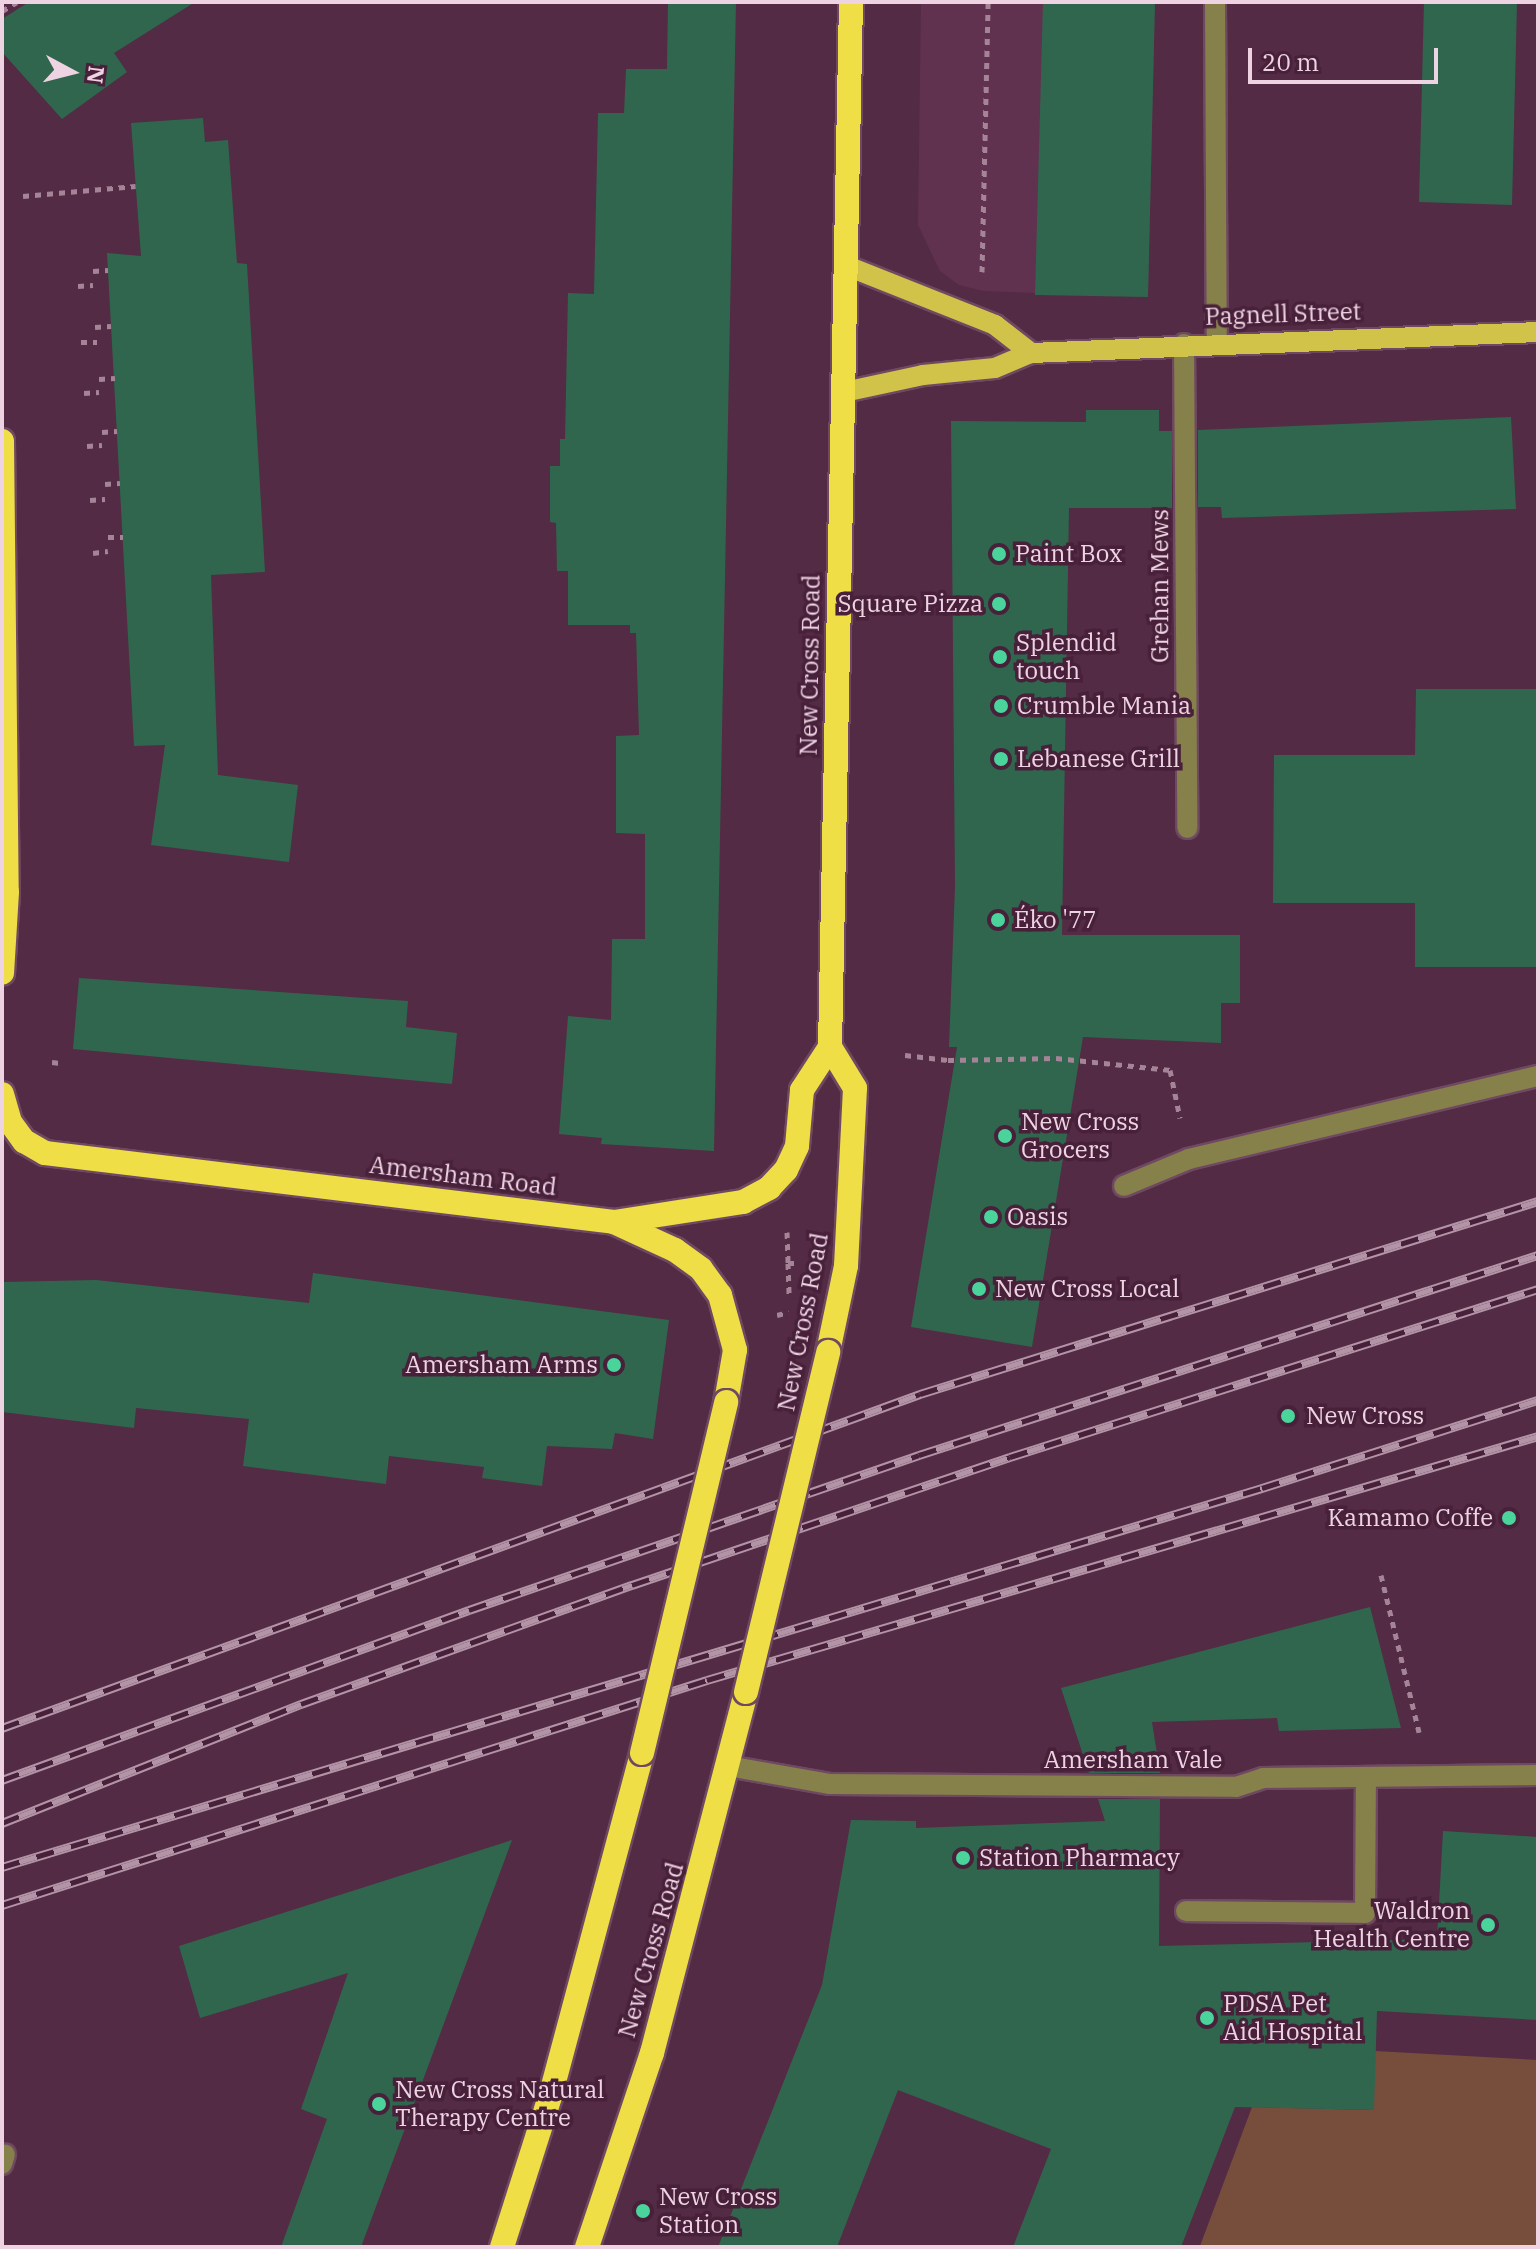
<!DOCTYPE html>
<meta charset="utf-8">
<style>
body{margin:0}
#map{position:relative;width:1540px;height:2249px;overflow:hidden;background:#532b44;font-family:"IBM Plex Serif",serif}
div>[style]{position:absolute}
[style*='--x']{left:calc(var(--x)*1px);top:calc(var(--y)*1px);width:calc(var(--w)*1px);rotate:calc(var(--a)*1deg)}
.built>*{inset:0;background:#613250}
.green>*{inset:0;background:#774d3c}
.building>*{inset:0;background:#30664e}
.path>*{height:5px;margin-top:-2.5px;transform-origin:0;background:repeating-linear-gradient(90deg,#a58498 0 6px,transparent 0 12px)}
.roads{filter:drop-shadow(2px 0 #6f4961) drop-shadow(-2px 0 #6f4961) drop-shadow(0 2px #6f4961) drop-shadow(0 -2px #6f4961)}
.minor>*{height:20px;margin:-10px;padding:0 10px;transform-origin:10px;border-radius:10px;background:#86804a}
.major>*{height:20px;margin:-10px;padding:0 10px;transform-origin:10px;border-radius:10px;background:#d1c34a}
.highway>*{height:24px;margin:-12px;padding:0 12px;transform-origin:12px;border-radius:12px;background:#efde45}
.rail>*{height:9px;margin-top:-4.5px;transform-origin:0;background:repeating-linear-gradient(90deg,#48203a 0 18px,#b394a7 0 36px);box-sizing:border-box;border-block:2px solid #b394a7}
.bridges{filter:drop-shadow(2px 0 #6f4961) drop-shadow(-2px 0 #6f4961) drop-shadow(0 2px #6f4961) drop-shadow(0 -2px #6f4961)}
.highway-bridge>*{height:24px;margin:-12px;padding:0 12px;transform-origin:12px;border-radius:12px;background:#efde45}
.dots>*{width:22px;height:22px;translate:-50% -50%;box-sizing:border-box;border:4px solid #48203a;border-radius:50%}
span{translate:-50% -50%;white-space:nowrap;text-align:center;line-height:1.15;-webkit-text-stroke:7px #48203a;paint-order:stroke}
.street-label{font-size:24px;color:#eed4e3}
.poi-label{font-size:24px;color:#eed4e3}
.left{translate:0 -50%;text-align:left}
.right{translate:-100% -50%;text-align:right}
.frame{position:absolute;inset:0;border:4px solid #eed4e3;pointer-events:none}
.north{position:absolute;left:32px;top:32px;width:80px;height:80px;-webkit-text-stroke:6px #48203a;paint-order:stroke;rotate:97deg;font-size:22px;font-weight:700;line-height:32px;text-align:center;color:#eed4e3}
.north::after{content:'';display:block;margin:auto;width:28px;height:36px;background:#eed4e3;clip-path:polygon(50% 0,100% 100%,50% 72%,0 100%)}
.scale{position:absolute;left:1248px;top:48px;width:190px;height:36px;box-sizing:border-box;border:4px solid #eed4e3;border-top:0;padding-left:10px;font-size:24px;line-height:28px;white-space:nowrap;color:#eed4e3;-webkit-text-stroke:6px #48203a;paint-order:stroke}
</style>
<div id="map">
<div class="built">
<i style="clip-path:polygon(921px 2px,1155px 2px,1148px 297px,983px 291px,959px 285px,940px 271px,918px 225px)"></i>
</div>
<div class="green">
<i style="clip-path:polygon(1375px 2051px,1538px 2060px,1538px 2247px,1200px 2246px,1252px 2107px,1373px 2110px)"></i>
</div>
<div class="building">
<i style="clip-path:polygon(29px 2px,195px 2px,114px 53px,127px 72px,62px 119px,2px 52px,2px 19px)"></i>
<i style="clip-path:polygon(668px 2px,736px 2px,714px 1151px,601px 1144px,602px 1138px,559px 1134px,568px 1016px,611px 1020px,612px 939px,645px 939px,645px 834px,616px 833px,616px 736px,639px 735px,636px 633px,630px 633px,630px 625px,568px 625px,568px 571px,557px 571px,556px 523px,550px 522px,550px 466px,560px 466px,560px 439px,565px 439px,568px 293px,594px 294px,598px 113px,624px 113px,626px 69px,667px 69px)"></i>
<i style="clip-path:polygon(1043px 2px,1155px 2px,1148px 297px,1035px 295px)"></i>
<i style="clip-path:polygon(1424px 2px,1517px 2px,1512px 205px,1419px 202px)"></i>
<i style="clip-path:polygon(203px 118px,205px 142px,228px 140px,237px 263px,247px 264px,265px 572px,211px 575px,218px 775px,298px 785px,289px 862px,151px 845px,165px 745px,134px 746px,107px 253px,141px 256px,131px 123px)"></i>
<i style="clip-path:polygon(1086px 410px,1159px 410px,1159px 431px,1172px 431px,1172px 508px,1069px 508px,1062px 935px,1240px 935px,1240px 1003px,1221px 1003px,1221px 1043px,1083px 1037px,1032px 1347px,911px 1327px,957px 1047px,949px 1047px,955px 886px,951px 421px,1086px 422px)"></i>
<i style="clip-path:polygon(1511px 417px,1516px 509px,1222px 518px,1221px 507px,1198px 507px,1198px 430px)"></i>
<i style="clip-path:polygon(1416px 689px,1538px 689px,1538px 967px,1415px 967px,1415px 903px,1273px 903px,1274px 755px,1415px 755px)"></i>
<i style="clip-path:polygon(79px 978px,408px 1001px,406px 1027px,457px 1033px,452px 1084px,73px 1049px)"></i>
<i style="clip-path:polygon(313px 1273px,669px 1320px,653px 1439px,615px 1433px,612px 1449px,547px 1446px,542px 1486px,482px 1478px,484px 1467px,389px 1456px,386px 1484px,243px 1466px,249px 1419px,136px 1408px,134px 1428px,2px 1412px,2px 1282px,96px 1280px,309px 1303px)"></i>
<i style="clip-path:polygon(1370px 1607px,1401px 1728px,1279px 1731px,1277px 1718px,1152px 1722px,1160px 1773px,1089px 1773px,1061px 1688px)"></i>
<i style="clip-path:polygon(1098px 1799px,1160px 1799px,1159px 1946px,1437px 1939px,1443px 1831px,1538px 1837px,1538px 2020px,1377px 2011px,1374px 2110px,1235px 2107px,1181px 2247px,1013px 2247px,1051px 2149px,898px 2090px,837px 2247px,718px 2247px,822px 1985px,851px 1820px,916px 1821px,916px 1828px,1105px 1821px)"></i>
<i style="clip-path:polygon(512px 1840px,361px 2247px,281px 2247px,327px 2119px,301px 2109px,348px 1973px,200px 2018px,179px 1946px)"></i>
</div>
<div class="path">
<i style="--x:2;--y:11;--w:17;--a:-31"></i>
<i style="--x:23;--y:196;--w:113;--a:-5.1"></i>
<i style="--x:93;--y:271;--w:15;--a:-4"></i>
<i style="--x:982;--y:272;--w:270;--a:-88.7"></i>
<i style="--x:78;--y:286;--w:15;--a:-4"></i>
<i style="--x:95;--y:327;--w:16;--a:-4"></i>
<i style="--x:81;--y:342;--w:16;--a:0"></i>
<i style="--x:99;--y:379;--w:16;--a:-4"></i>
<i style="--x:84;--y:393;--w:15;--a:-4"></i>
<i style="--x:102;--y:432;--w:15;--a:-4"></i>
<i style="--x:87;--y:446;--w:15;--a:-4"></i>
<i style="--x:105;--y:484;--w:15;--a:-4"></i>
<i style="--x:90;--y:500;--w:15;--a:-4"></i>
<i style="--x:108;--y:537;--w:15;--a:0"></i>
<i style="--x:93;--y:553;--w:15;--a:-8"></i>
<i style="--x:905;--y:1055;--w:43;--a:6.6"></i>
<i style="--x:948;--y:1060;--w:108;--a:-1.1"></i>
<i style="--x:1056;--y:1058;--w:115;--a:6"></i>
<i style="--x:1170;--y:1070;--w:49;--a:78.2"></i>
<i style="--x:52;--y:1062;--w:8;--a:7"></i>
<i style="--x:787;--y:1232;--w:31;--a:88"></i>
<i style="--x:788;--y:1263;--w:11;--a:0"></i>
<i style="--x:788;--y:1263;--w:35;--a:88"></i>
<i style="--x:777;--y:1315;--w:12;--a:-14"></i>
<i style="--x:1381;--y:1575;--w:162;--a:76.4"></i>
</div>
<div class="roads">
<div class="minor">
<i style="--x:1215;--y:2;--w:340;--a:89.7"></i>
<i style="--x:1184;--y:344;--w:484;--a:89.6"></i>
<i style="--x:1124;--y:1186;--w:70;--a:-22.6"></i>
<i style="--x:1189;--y:1159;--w:359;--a:-13.4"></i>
<i style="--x:728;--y:1766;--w:104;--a:10"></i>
<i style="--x:830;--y:1784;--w:406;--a:0.4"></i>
<i style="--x:1236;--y:1787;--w:28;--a:-18"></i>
<i style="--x:1263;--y:1778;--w:275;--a:-0.6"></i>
<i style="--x:1186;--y:1911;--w:179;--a:0.6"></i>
<i style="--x:1365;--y:1913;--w:136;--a:-89.6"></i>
<i style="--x:2;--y:2164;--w:10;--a:-73"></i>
</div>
<div class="major">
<i style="--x:847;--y:266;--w:159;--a:21.7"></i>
<i style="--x:995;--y:325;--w:46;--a:37.9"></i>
<i style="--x:844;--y:392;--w:81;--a:-12.1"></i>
<i style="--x:923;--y:375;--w:72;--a:-5.6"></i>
<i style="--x:995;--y:368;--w:39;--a:-23"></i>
<i style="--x:1031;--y:353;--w:507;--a:-2.37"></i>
</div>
<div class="highway">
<i style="--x:2;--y:441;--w:451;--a:89.4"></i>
<i style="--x:7;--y:892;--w:81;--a:93.5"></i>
<i style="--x:2;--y:1094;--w:29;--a:74"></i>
<i style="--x:10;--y:1122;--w:24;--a:54"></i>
<i style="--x:24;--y:1141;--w:24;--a:30"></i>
<i style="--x:45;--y:1153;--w:573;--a:6.91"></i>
<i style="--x:614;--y:1222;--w:131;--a:-8.8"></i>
<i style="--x:743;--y:1202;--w:30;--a:-28"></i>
<i style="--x:769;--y:1188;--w:25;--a:-47"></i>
<i style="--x:786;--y:1170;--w:26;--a:-65"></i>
<i style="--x:797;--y:1146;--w:56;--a:-84.9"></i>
<i style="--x:802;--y:1090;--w:51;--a:-56.9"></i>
<i style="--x:614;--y:1222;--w:67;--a:24.7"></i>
<i style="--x:675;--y:1250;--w:32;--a:36"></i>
<i style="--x:701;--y:1269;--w:32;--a:54"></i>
<i style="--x:720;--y:1295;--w:57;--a:74.7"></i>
<i style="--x:735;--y:1350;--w:53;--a:99.8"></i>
<i style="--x:828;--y:1352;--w:88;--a:-78.2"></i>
<i style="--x:846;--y:1266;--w:178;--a:-87.1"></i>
<i style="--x:855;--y:1088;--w:48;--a:-121.4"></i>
<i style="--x:830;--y:1047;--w:1045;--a:-88.85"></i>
<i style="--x:502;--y:2247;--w:157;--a:-72.3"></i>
<i style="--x:550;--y:2097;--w:356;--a:-75"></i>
<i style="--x:587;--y:2247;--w:205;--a:-71.5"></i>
<i style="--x:652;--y:2053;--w:373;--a:-75.4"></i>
</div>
</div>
<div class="rail">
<i style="--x:2;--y:1728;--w:977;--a:-19.99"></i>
<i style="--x:920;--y:1394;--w:647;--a:-17.34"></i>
<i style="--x:2;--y:1780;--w:497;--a:-20"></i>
<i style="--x:469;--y:1610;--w:476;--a:-19"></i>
<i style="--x:919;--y:1455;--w:651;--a:-17.91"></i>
<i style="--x:2;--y:1823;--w:322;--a:-21.7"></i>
<i style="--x:301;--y:1704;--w:352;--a:-19.8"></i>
<i style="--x:632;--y:1585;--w:399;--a:-18.7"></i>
<i style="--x:1010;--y:1457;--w:554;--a:-17.65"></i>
<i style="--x:2;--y:1867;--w:1316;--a:-16.74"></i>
<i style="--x:1262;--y:1488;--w:290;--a:-17.7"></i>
<i style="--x:2;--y:1905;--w:740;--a:-17.7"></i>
<i style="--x:707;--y:1680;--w:866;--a:-16.36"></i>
</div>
<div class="bridges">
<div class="highway-bridge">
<i style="--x:746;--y:1692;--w:350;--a:-76.4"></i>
<i style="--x:642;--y:1753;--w:361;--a:-76.5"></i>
</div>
</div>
<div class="dots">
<i style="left:999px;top:554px;background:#4ad49c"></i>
<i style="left:999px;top:604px;background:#4ad49c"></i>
<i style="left:1000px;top:657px;background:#4ad49c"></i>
<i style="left:1001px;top:706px;background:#4ad49c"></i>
<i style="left:1001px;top:759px;background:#4ad49c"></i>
<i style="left:998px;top:920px;background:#4ad49c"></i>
<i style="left:1005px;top:1136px;background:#4ad49c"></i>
<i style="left:991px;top:1217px;background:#4ad49c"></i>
<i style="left:979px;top:1289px;background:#4ad49c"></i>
<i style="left:614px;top:1365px;background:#4ad49c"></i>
<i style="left:1288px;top:1416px;background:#4ad49c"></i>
<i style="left:1509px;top:1518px;background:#4ad49c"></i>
<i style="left:963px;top:1858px;background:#4ad49c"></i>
<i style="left:1488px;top:1925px;background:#4ad49c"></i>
<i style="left:1207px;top:2018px;background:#4ad49c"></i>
<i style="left:379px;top:2104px;background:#4ad49c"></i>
<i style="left:643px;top:2211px;background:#4ad49c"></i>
</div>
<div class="street-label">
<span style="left:1283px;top:314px;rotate:-2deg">Pagnell Street</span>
<span style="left:1160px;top:586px;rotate:-90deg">Grehan Mews</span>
<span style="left:810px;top:665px;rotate:-89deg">New Cross Road</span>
<span style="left:463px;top:1176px;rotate:7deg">Amersham Road</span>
<span style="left:803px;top:1322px;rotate:-79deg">New Cross Road</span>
<span style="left:1133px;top:1760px">Amersham Vale</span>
<span style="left:651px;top:1950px;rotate:-74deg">New Cross Road</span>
</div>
<div class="poi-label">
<span class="left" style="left:1015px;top:554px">Paint Box</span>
<span class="right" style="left:983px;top:604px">Square Pizza</span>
<span class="left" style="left:1016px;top:657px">Splendid<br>touch</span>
<span class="left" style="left:1017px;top:706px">Crumble Mania</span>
<span class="left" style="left:1017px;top:759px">Lebanese Grill</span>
<span class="left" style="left:1014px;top:920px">Éko '77</span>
<span class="left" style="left:1021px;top:1136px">New Cross<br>Grocers</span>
<span class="left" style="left:1007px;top:1217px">Oasis</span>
<span class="left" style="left:995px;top:1289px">New Cross Local</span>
<span class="right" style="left:598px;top:1365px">Amersham Arms</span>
<span class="left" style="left:1306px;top:1416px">New Cross</span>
<span class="right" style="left:1493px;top:1518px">Kamamo Coffe</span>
<span class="left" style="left:979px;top:1858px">Station Pharmacy</span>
<span class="right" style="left:1470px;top:1925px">Waldron<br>Health Centre</span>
<span class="left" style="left:1223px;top:2018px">PDSA Pet<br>Aid Hospital</span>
<span class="left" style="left:395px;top:2104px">New Cross Natural<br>Therapy Centre</span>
<span class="left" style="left:659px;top:2211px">New Cross<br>Station</span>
</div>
<div class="frame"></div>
<div class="north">N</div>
<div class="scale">20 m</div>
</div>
